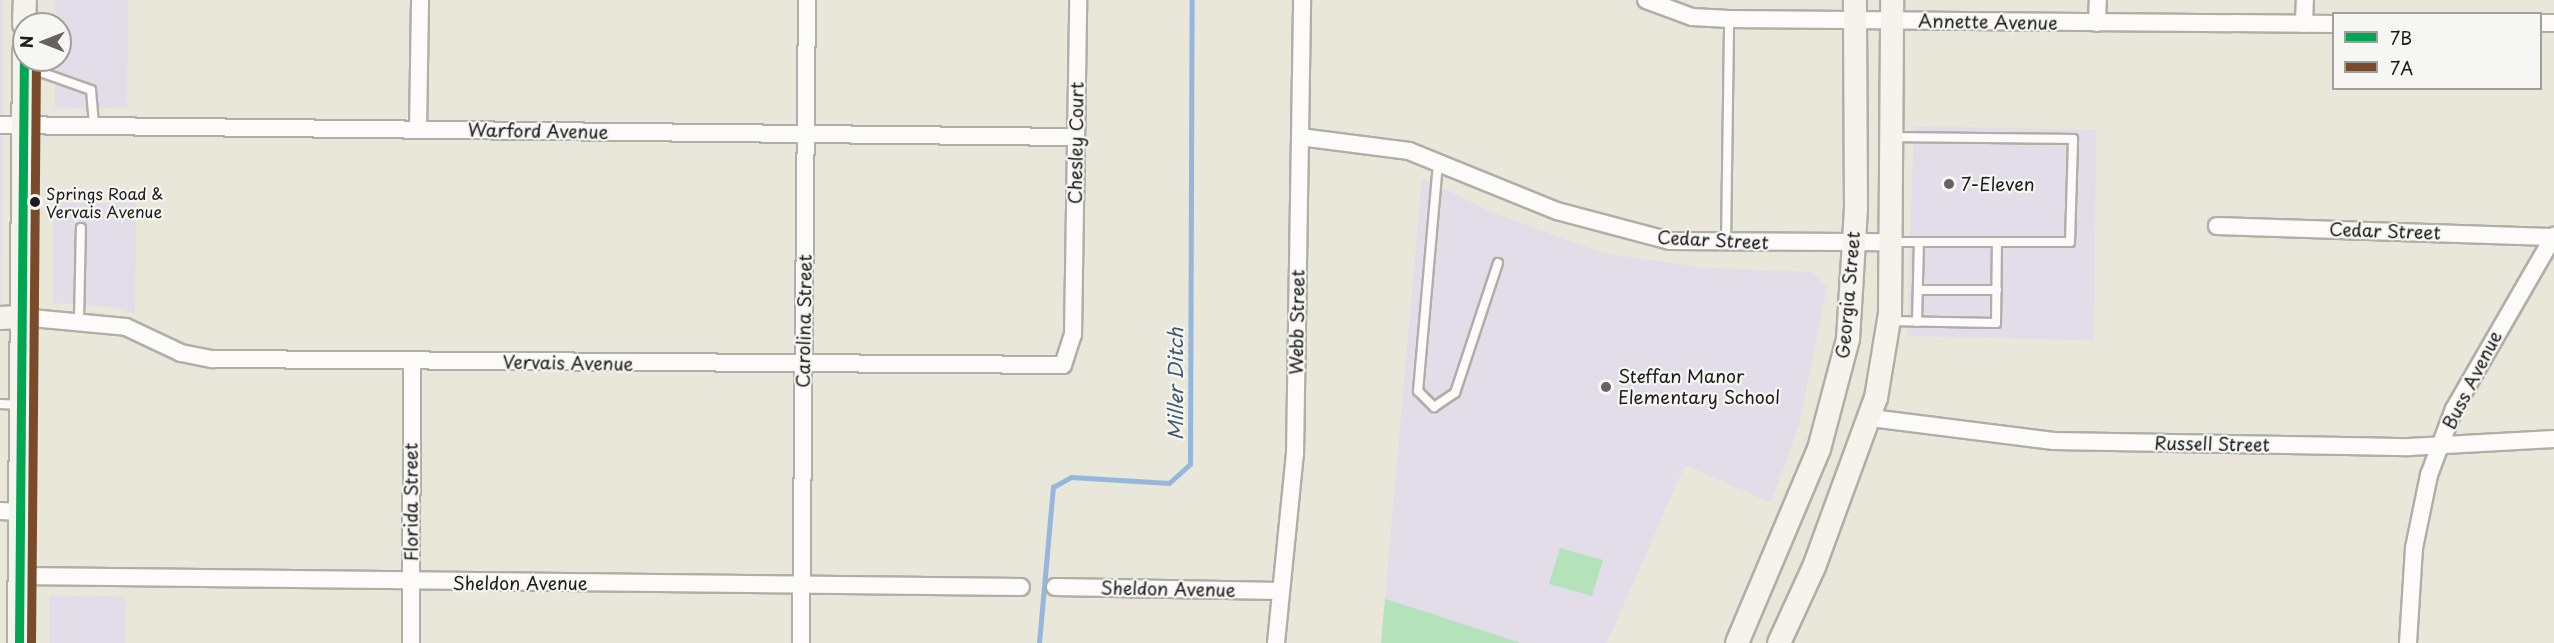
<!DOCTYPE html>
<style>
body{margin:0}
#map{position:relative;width:2554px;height:643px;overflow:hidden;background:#e9e6da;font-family:"Playpen Sans",sans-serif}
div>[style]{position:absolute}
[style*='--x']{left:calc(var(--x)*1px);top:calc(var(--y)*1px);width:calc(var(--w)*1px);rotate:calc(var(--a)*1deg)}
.built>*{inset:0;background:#e2dde9}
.green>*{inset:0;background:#b4e2bb}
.stream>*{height:5px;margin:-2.5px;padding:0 2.5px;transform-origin:2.5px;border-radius:2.5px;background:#94b7db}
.roads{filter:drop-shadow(2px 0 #b0aea7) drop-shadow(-2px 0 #b0aea7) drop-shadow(0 2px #b0aea7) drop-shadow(0 -2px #b0aea7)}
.lane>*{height:8px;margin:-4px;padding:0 4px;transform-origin:4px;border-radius:4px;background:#fcfbf9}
.street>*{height:16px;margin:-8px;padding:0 8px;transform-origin:8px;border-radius:8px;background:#fcfbf9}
.secondary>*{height:22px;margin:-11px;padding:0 11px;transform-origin:11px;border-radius:11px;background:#f6f2ec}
.bus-1>*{height:9px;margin:-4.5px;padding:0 4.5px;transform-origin:4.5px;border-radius:4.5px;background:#00a651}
.bus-2>*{height:9px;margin:-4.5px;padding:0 4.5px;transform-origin:4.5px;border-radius:4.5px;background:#7a4b2a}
.dots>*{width:16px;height:16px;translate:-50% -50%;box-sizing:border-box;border:3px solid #f6f6f2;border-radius:50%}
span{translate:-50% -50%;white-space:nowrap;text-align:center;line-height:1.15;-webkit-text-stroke:4.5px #f6f6f2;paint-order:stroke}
.bus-label{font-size:16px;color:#1c1c1c}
.left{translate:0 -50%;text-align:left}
.street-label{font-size:18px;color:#1c1c1c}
.poi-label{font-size:18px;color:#1c1c1c}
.water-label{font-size:20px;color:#415972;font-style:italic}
.legend{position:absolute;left:2332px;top:12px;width:210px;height:78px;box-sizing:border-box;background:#f6f6f2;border:2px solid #9f9f9c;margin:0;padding:8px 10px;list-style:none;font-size:18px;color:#1c1c1c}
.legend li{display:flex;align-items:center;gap:12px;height:30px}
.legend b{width:30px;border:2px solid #9f9f9c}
.north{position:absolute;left:12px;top:12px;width:60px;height:60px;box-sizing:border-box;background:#f6f6f2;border:2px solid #9f9f9c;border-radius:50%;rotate:270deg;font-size:16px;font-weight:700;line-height:24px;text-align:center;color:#1c1c1c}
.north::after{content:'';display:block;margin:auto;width:21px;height:27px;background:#64635e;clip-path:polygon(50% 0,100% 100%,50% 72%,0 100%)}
</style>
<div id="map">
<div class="built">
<i style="clip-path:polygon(0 0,3px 0,2px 308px,0 308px)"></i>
<i style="clip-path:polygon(55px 0,128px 0,127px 107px,55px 109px,55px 60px,60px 60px)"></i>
<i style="clip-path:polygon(1914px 126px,2096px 130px,2094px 340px,1907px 336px)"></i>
<i style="clip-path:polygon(1422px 178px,1491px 212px,1603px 253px,1704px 268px,1813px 272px,1827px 288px,1799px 425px,1771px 503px,1685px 465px,1607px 643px,1381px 643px)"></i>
<i style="clip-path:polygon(53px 203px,136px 203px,135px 314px,111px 307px,53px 303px)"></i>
<i style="clip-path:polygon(49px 595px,126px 597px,125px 643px,49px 643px)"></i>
</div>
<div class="green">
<i style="clip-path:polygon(1560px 548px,1603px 560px,1592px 596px,1549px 584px)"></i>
<i style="clip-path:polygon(1385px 599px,1417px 609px,1521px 643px,1381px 643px)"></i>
</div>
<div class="stream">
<i style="--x:1039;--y:643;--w:157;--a:-84.9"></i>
<i style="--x:1053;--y:487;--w:21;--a:-29"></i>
<i style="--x:1071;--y:477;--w:98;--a:3.5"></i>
<i style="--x:1169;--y:483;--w:28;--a:-42"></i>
<i style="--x:1190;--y:464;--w:464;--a:-89.8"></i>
</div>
<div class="roads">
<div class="lane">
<i style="--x:26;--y:67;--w:69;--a:19.5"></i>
<i style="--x:91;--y:90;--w:36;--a:85"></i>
<i style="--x:1438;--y:163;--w:229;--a:95"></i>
<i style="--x:1418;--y:391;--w:23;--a:45"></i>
<i style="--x:1434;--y:407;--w:25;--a:-34"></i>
<i style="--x:1455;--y:393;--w:137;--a:-71.7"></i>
<i style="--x:1892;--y:242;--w:178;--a:0"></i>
<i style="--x:2070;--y:242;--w:103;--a:-88.3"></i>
<i style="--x:2073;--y:139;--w:180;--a:-179.4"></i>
<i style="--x:1726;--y:244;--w:225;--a:-89.2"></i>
<i style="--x:1918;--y:290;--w:79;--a:0"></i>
<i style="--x:79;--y:320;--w:92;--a:-88.8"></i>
<i style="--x:1889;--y:321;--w:107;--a:1.1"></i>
<i style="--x:1996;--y:323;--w:81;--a:-89.3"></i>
<i style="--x:1917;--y:322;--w:80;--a:-88.6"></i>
<i style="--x:0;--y:404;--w:21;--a:3"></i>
</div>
<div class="street">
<i style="--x:1646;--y:0;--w:49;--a:20.3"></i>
<i style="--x:1692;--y:17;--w:37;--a:3"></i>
<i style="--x:1729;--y:19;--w:605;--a:0.47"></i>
<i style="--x:2097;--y:23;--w:23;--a:-88"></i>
<i style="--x:2540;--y:23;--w:14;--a:0"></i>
<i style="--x:2304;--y:24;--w:24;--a:-88"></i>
<i style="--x:0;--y:125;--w:1076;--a:0.64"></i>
<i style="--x:418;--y:130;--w:130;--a:-89.1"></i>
<i style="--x:1300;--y:137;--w:110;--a:7.3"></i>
<i style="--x:1409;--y:151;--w:160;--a:22.1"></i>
<i style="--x:1557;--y:211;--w:117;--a:14.9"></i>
<i style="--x:1670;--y:241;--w:222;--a:0.3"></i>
<i style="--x:2217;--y:226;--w:336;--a:1.9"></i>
<i style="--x:21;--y:317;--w:105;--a:5.4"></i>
<i style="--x:126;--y:327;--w:61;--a:25.3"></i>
<i style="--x:181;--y:353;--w:33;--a:11"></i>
<i style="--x:213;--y:359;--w:850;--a:0.4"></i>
<i style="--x:1063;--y:365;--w:32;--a:-72"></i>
<i style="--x:1073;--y:335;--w:335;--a:-89.1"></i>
<i style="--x:1871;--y:418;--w:184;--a:7.2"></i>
<i style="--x:2054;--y:441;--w:355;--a:1"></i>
<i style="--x:2409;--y:447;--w:145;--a:-3.2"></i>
<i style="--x:0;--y:511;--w:20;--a:3"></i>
<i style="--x:20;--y:576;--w:1001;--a:0.63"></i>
<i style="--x:1055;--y:587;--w:226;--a:1"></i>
<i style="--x:411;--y:643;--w:282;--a:-89.8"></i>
<i style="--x:801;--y:643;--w:643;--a:-89.47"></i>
<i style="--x:1276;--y:643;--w:190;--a:-84.3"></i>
<i style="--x:1295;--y:454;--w:454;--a:-89.1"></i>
<i style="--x:2408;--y:643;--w:95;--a:-86.4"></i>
<i style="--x:2414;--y:548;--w:75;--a:-78.4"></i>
<i style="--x:2429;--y:475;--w:71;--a:-69.3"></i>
<i style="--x:2454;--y:409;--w:200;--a:-60"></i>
</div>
<div class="secondary">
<i style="--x:24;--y:24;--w:24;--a:-88"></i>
<i style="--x:0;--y:318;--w:21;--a:-3"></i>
<i style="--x:19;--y:643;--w:591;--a:-89.52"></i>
<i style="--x:1737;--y:643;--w:211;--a:-67.1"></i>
<i style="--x:1819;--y:449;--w:114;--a:-75.2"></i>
<i style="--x:1848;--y:339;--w:131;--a:-86.5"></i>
<i style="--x:1856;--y:208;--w:208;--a:-90.3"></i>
<i style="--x:1779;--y:643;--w:84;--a:-65.3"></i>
<i style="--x:1814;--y:567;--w:180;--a:-69.9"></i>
<i style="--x:1876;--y:398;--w:86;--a:-80.6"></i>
<i style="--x:1890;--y:313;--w:313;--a:-89.6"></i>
</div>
</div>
<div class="bus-1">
<i style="--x:19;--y:643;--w:591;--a:-89.52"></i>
</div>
<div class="bus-2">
<i style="--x:31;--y:643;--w:583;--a:-89.51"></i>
</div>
<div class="dots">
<i style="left:1949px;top:184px;background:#64635e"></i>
<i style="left:35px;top:202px;background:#1c1c1c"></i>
<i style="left:1606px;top:387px;background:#64635e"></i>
</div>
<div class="bus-label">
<span class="left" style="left:46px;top:202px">Springs Road &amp;<br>Vervais Avenue</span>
</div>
<div class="street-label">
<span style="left:1988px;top:22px;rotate:1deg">Annette Avenue</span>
<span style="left:538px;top:131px;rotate:1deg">Warford Avenue</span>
<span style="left:1076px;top:143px;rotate:-89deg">Chesley Court</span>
<span style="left:2385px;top:231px;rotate:2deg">Cedar Street</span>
<span style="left:1713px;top:240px;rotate:3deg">Cedar Street</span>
<span style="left:1848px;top:295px;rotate:-85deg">Georgia Street</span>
<span style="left:804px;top:321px;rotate:-89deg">Carolina Street</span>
<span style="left:1297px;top:322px;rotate:-89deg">Webb Street</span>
<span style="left:568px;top:363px;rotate:1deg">Vervais Avenue</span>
<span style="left:2472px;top:380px;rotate:-63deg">Buss Avenue</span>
<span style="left:2212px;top:444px;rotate:1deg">Russell Street</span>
<span style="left:411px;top:502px;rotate:-90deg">Florida Street</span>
<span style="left:520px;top:583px">Sheldon Avenue</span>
<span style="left:1168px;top:589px;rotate:1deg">Sheldon Avenue</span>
</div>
<div class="poi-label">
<span class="left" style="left:1961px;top:184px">7-Eleven</span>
<span class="left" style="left:1618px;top:387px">Steffan Manor<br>Elementary School</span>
</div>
<div class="water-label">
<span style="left:1175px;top:384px;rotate:-90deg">Miller Ditch</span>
</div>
<ul class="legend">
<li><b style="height:8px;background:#00a651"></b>7B</li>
<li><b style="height:8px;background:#7a4b2a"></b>7A</li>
</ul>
<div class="north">N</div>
</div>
